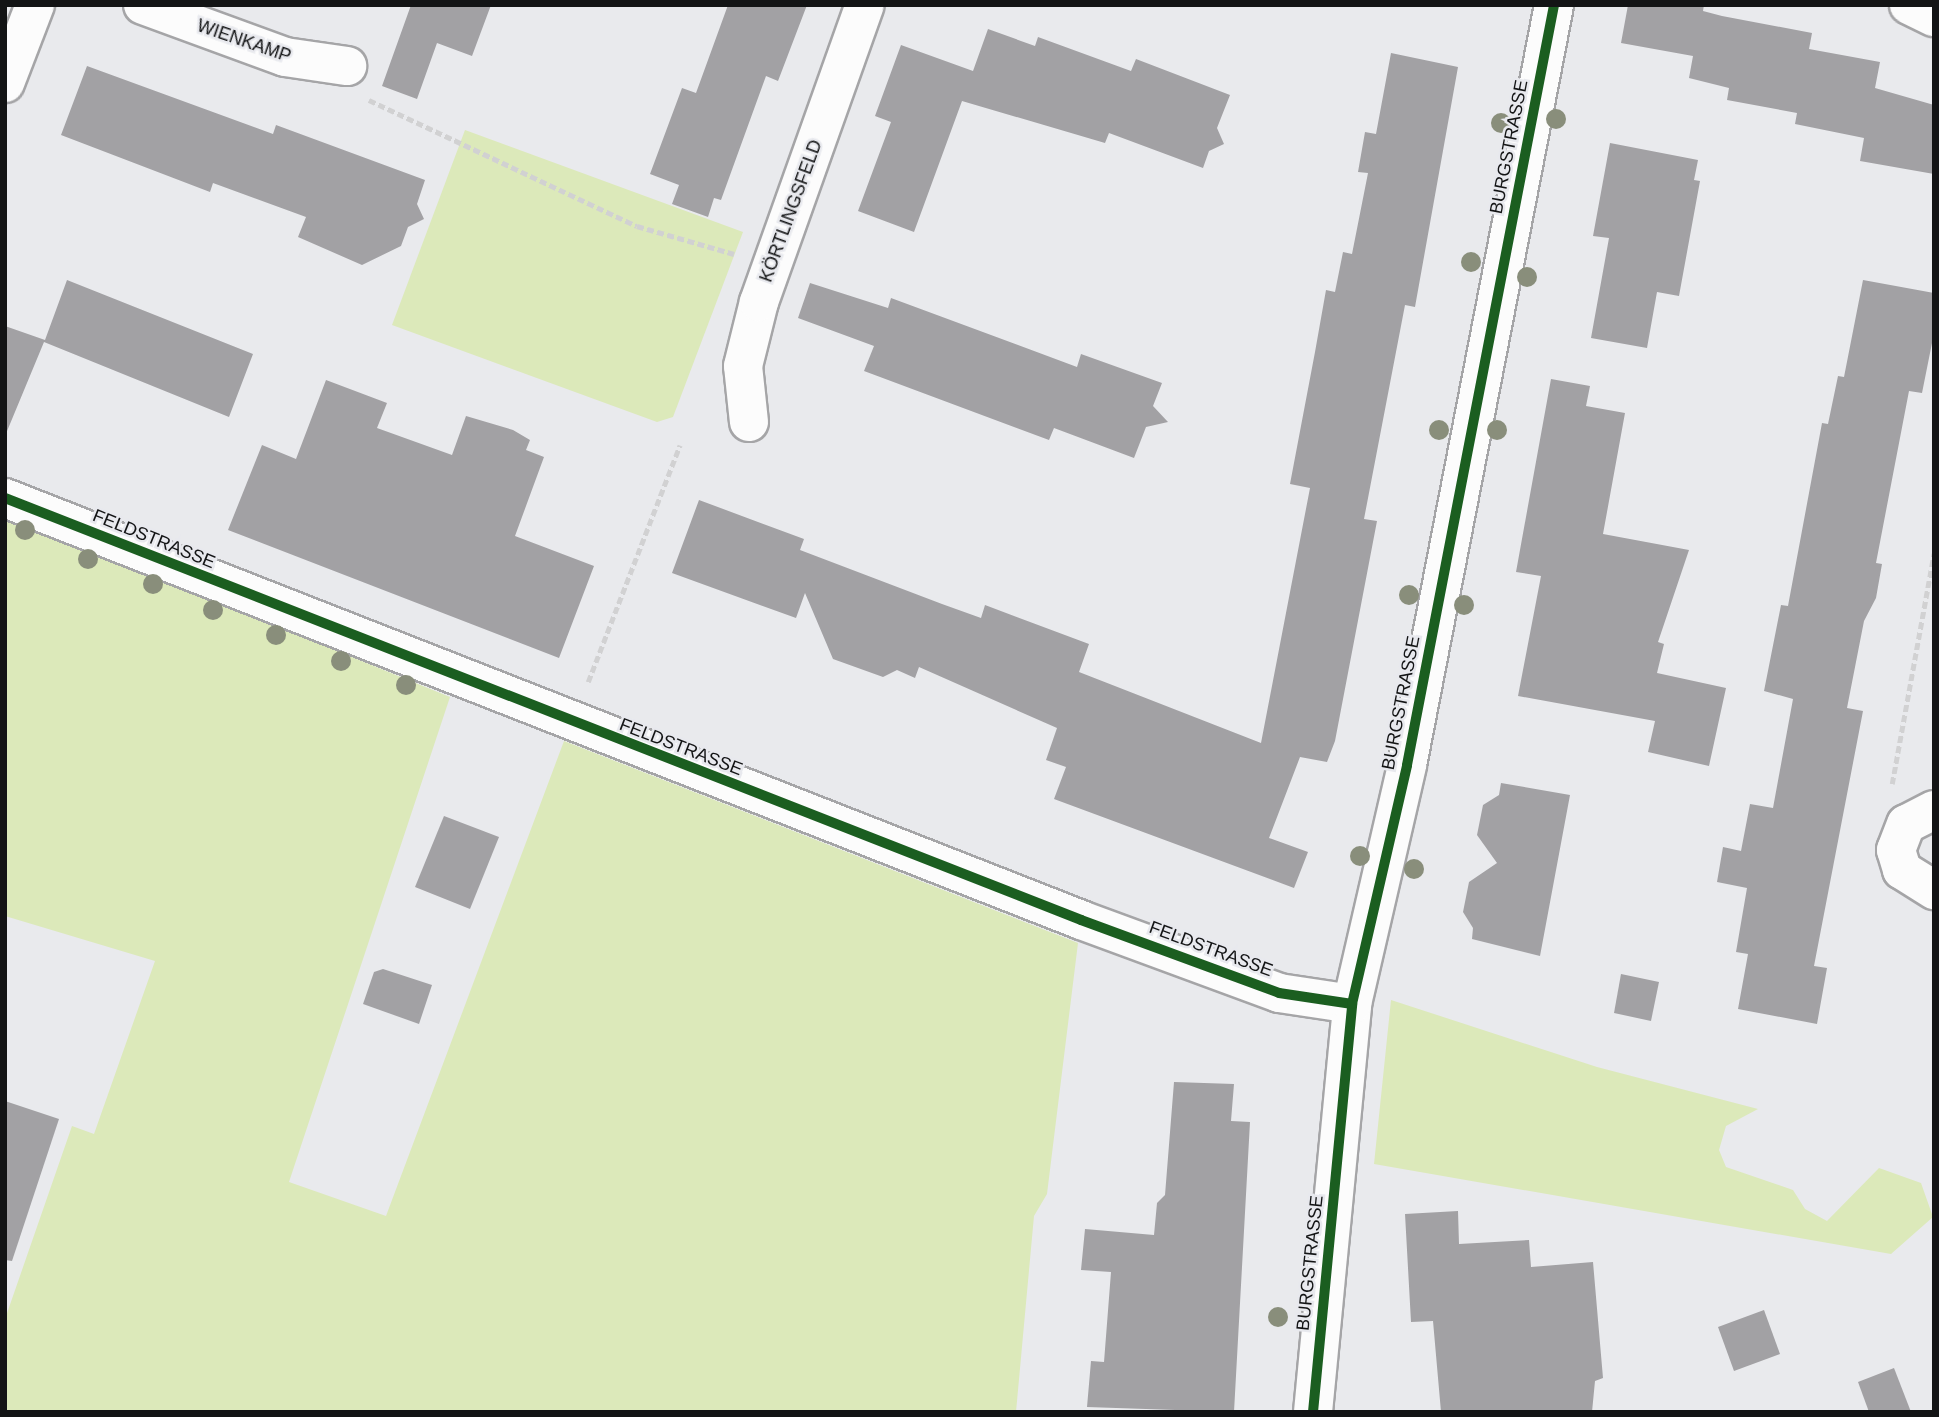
<!DOCTYPE html>
<meta charset="utf-8">
<style>
body{margin:0}
#map{position:relative;width:1939px;height:1417px;overflow:hidden;background:#e9eaed;font-family:Helvetica,sans-serif}
div>[style]{position:absolute}
[style*='--x']{left:calc(var(--x)*1px);top:calc(var(--y)*1px);width:calc(var(--w)*1px);rotate:calc(var(--a)*1deg)}
.green>*{inset:0;background:#dce9ba}
.building>*{inset:0;background:#a2a1a4}
.path>*{height:4.5px;margin-top:-2.25px;transform-origin:0;background:repeating-linear-gradient(90deg,#d1d1d2 0 7px,transparent 0 10.5px)}
.roads{filter:drop-shadow(2px 0 #a5a5a7) drop-shadow(-2px 0 #a5a5a7) drop-shadow(0 2px #a5a5a7) drop-shadow(0 -2px #a5a5a7)}
.street>*{height:38px;margin:-19px;padding:0 19px;transform-origin:19px;border-radius:19px;background:#fcfcfc}
.cycleway>*{height:10px;margin:-5px;padding:0 5px;transform-origin:5px;border-radius:5px;background:#1b5e20}
.trees>*{width:20px;height:20px;margin:-10px;border-radius:50%;background:#898e7b}
span{translate:-50% -50%;white-space:nowrap;text-align:center;line-height:1.15;-webkit-text-stroke:5px #e8e9ee;paint-order:stroke}
.street-label{font-size:18px;color:#131415}
.frame{position:absolute;inset:0;border:7px solid #131415;pointer-events:none}
</style>
<div id="map">
<div class="green">
<i style="clip-path:polygon(465px 130px,743px 232px,673px 417px,657px 422px,392px 325px)"></i>
<i style="clip-path:polygon(5px 516px,450px 697px,289px 1182px,386px 1216px,564px 741px,1078px 943px,1047px 1194px,1034px 1216px,1016px 1412px,5px 1412px,5px 1319px,72px 1126px,94px 1134px,155px 961px,5px 916px)"></i>
<i style="clip-path:polygon(1391px 1000px,1597px 1067px,1758px 1109px,1726px 1126px,1719px 1150px,1726px 1167px,1793px 1190px,1805px 1209px,1827px 1221px,1879px 1168px,1921px 1183px,1933px 1217px,1891px 1254px,1374px 1164px)"></i>
</div>
<div class="building">
<i style="clip-path:polygon(411px 5px,491px 5px,472px 56px,437px 43px,417px 99px,382px 86px)"></i>
<i style="clip-path:polygon(728px 5px,807px 5px,778px 81px,766px 76px,721px 200px,714px 198px,708px 217px,672px 204px,679px 185px,650px 174px,682px 88px,696px 93px)"></i>
<i style="clip-path:polygon(1628px 5px,1704px 5px,1703px 11px,1722px 16px,1812px 33px,1809px 49px,1880px 62px,1875px 88px,1934px 105px,1934px 174px,1860px 161px,1864px 138px,1795px 124px,1797px 113px,1727px 100px,1729px 88px,1689px 78px,1693px 56px,1621px 43px)"></i>
<i style="clip-path:polygon(988px 29px,1035px 46px,1038px 37px,1131px 71px,1136px 59px,1230px 95px,1217px 128px,1224px 144px,1209px 151px,1203px 168px,1109px 133px,1105px 143px,962px 101px,914px 232px,858px 211px,891px 122px,875px 116px,901px 45px,973px 71px)"></i>
<i style="clip-path:polygon(1391px 53px,1458px 67px,1415px 307px,1405px 305px,1364px 519px,1377px 521px,1335px 741px,1327px 762px,1300px 757px,1269px 838px,1308px 852px,1294px 888px,1054px 799px,1066px 767px,1046px 760px,1057px 728px,919px 667px,915px 678px,897px 670px,883px 677px,833px 659px,805px 593px,796px 618px,672px 573px,699px 500px,804px 539px,800px 550px,942px 604px,981px 618px,985px 605px,1089px 644px,1079px 672px,1261px 743px,1310px 488px,1290px 484px,1315px 352px,1326px 290px,1335px 292px,1343px 252px,1352px 254px,1368px 173px,1358px 172px,1365px 132px,1376px 134px)"></i>
<i style="clip-path:polygon(87px 66px,273px 134px,276px 125px,425px 180px,417px 204px,424px 219px,408px 227px,401px 246px,362px 265px,298px 237px,306px 217px,213px 183px,210px 192px,61px 135px)"></i>
<i style="clip-path:polygon(1610px 143px,1698px 160px,1694px 180px,1700px 181px,1679px 296px,1657px 292px,1647px 348px,1591px 338px,1609px 238px,1593px 236px)"></i>
<i style="clip-path:polygon(67px 280px,253px 354px,229px 417px,44px 342px,5px 436px,5px 326px,45px 340px)"></i>
<i style="clip-path:polygon(1863px 280px,1934px 293px,1934px 333px,1922px 393px,1909px 391px,1876px 563px,1882px 564px,1876px 598px,1864px 621px,1847px 708px,1863px 711px,1814px 966px,1827px 968px,1817px 1024px,1738px 1009px,1748px 954px,1736px 952px,1747px 888px,1717px 882px,1723px 847px,1741px 851px,1750px 804px,1773px 808px,1793px 699px,1764px 691px,1781px 605px,1788px 606px,1822px 423px,1828px 424px,1838px 376px,1844px 377px)"></i>
<i style="clip-path:polygon(810px 283px,888px 308px,891px 298px,1077px 367px,1081px 354px,1162px 383px,1153px 406px,1168px 422px,1146px 427px,1134px 458px,1054px 428px,1049px 440px,864px 371px,874px 346px,798px 318px)"></i>
<i style="clip-path:polygon(1551px 379px,1590px 386px,1586px 406px,1625px 413px,1603px 534px,1689px 550px,1658px 642px,1664px 644px,1657px 673px,1726px 688px,1709px 766px,1648px 752px,1655px 721px,1518px 696px,1541px 576px,1516px 572px)"></i>
<i style="clip-path:polygon(326px 380px,387px 403px,377px 428px,452px 455px,466px 416px,513px 430px,530px 440px,526px 450px,544px 457px,515px 536px,594px 566px,559px 658px,228px 530px,262px 445px,296px 459px)"></i>
<i style="clip-path:polygon(1501px 783px,1570px 795px,1540px 956px,1472px 939px,1473px 928px,1463px 912px,1469px 882px,1497px 863px,1477px 835px,1483px 805px,1499px 795px)"></i>
<i style="clip-path:polygon(444px 816px,499px 837px,470px 909px,415px 887px)"></i>
<i style="clip-path:polygon(383px 969px,432px 985px,419px 1024px,363px 1004px,374px 972px)"></i>
<i style="clip-path:polygon(1621px 974px,1659px 982px,1651px 1021px,1614px 1013px)"></i>
<i style="clip-path:polygon(1174px 1082px,1234px 1084px,1231px 1121px,1250px 1122px,1234px 1412px,1087px 1407px,1091px 1361px,1104px 1362px,1111px 1272px,1081px 1270px,1085px 1229px,1154px 1235px,1157px 1203px,1165px 1195px)"></i>
<i style="clip-path:polygon(5px 1101px,59px 1119px,12px 1261px,5px 1260px)"></i>
<i style="clip-path:polygon(1458px 1211px,1459px 1244px,1529px 1240px,1531px 1267px,1593px 1262px,1603px 1378px,1595px 1381px,1592px 1412px,1441px 1412px,1433px 1321px,1411px 1322px,1405px 1214px)"></i>
<i style="clip-path:polygon(1764px 1310px,1780px 1354px,1734px 1371px,1718px 1327px)"></i>
<i style="clip-path:polygon(1894px 1368px,1911px 1412px,1869px 1412px,1858px 1382px)"></i>
</div>
<div class="path">
<i style="--x:369;--y:100;--w:296;--a:25.2"></i>
<i style="--x:637;--y:226;--w:101;--a:16.1"></i>
<i style="--x:588;--y:682;--w:254;--a:-68.8"></i>
<i style="--x:1892;--y:784;--w:234;--a:-79.7"></i>
</div>
<div class="roads">
<div class="street">
<i style="--x:143;--y:5;--w:151;--a:20.1"></i>
<i style="--x:285;--y:57;--w:63;--a:8.3"></i>
<i style="--x:1909;--y:5;--w:28;--a:26"></i>
<i style="--x:5;--y:83;--w:84;--a:-69"></i>
<i style="--x:749;--y:422;--w:56;--a:-96.1"></i>
<i style="--x:743;--y:366;--w:66;--a:-76"></i>
<i style="--x:759;--y:302;--w:315;--a:-70.4"></i>
<i style="--x:5;--y:498;--w:1156;--a:21.41"></i>
<i style="--x:1081;--y:920;--w:211;--a:20.2"></i>
<i style="--x:1279;--y:993;--w:74;--a:8.6"></i>
<i style="--x:1934;--y:810;--w:31;--a:153"></i>
<i style="--x:1906;--y:824;--w:28;--a:111"></i>
<i style="--x:1896;--y:850;--w:21;--a:73"></i>
<i style="--x:1902;--y:870;--w:38;--a:32"></i>
<i style="--x:1313;--y:1412;--w:410;--a:-84.5"></i>
<i style="--x:1352;--y:1004;--w:245;--a:-77"></i>
<i style="--x:1407;--y:765;--w:774;--a:-79.05"></i>
</div>
</div>
<div class="cycleway">
<i style="--x:5;--y:498;--w:1156;--a:21.41"></i>
<i style="--x:1081;--y:920;--w:211;--a:20.2"></i>
<i style="--x:1279;--y:993;--w:74;--a:8.6"></i>
<i style="--x:1313;--y:1412;--w:410;--a:-84.5"></i>
<i style="--x:1352;--y:1004;--w:245;--a:-77"></i>
<i style="--x:1407;--y:765;--w:774;--a:-79.05"></i>
</div>
<div class="trees">
<i style="left:1556px;top:119px"></i>
<i style="left:1501px;top:123px"></i>
<i style="left:1471px;top:262px"></i>
<i style="left:1527px;top:277px"></i>
<i style="left:1439px;top:430px"></i>
<i style="left:1497px;top:430px"></i>
<i style="left:25px;top:530px"></i>
<i style="left:88px;top:559px"></i>
<i style="left:153px;top:584px"></i>
<i style="left:1409px;top:595px"></i>
<i style="left:1464px;top:605px"></i>
<i style="left:213px;top:610px"></i>
<i style="left:276px;top:635px"></i>
<i style="left:341px;top:661px"></i>
<i style="left:406px;top:685px"></i>
<i style="left:1360px;top:856px"></i>
<i style="left:1414px;top:869px"></i>
<i style="left:1278px;top:1317px"></i>
</div>
<div class="street-label">
<span style="left:244px;top:41px;rotate:19deg">WIENKAMP</span>
<span style="left:1509px;top:147px;rotate:-79deg">BURGSTRASSE</span>
<span style="left:791px;top:211px;rotate:-70deg">KÖRTLINGSFELD</span>
<span style="left:154px;top:539px;rotate:22deg">FELDSTRASSE</span>
<span style="left:1401px;top:703px;rotate:-79deg">BURGSTRASSE</span>
<span style="left:681px;top:747px;rotate:21deg">FELDSTRASSE</span>
<span style="left:1211px;top:949px;rotate:20deg">FELDSTRASSE</span>
<span style="left:1310px;top:1263px;rotate:-84deg">BURGSTRASSE</span>
</div>
<div class="frame"></div>
</div>
